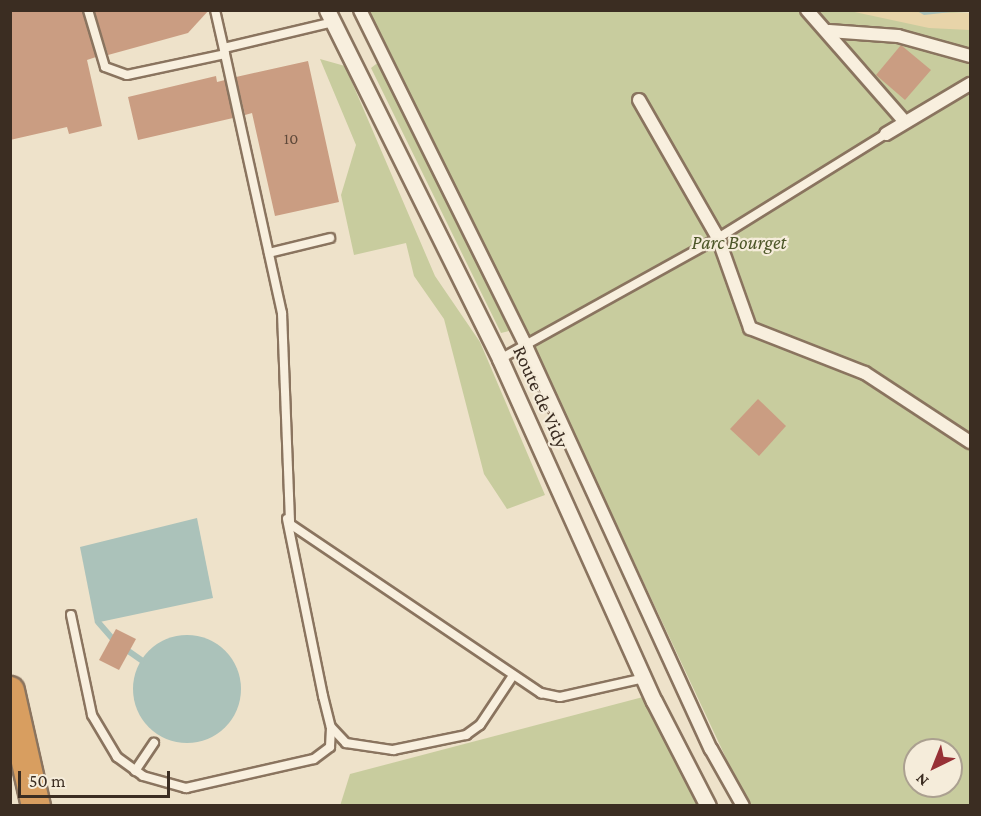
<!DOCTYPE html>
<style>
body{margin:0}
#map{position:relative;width:981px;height:816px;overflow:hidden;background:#eee2ca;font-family:"Crimson Pro",serif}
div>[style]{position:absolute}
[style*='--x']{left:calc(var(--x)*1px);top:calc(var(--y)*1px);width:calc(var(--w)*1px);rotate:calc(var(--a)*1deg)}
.green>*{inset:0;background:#c8cc9e}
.sand>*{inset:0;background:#e8d4a9}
.water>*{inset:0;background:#abc2ba}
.round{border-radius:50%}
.stream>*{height:6px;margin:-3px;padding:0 3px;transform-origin:3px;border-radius:3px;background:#abc2ba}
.building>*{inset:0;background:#ca9d82}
.roads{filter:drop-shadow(2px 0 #8a745f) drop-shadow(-2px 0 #8a745f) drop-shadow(0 2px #8a745f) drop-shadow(0 -2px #8a745f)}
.service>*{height:8px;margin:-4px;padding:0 4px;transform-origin:4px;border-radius:4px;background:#f8efde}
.pedestrian>*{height:12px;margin:-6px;padding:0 6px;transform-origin:6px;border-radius:6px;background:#f8efde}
.minor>*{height:15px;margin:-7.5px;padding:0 7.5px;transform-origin:7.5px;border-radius:7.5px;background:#f8efde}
.motorway>*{height:28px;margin:-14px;padding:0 14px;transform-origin:14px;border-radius:14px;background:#d89e60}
span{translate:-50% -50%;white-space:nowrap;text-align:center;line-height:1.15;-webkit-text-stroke:4.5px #f5ecda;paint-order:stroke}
.number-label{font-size:16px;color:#5f493a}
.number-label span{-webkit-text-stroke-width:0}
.park-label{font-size:20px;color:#4d5729;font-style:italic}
.street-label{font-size:20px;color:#3b2d22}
.frame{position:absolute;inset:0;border:12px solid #3b2d22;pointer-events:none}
.north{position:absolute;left:903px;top:738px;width:60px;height:60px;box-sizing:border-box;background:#f5ecda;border:2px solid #aba090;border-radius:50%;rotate:223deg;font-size:16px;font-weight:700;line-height:24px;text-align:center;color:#3b2d22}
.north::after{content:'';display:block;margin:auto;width:21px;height:27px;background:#973136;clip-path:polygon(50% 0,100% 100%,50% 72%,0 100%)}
.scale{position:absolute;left:18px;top:771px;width:152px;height:27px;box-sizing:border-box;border:3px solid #3b2d22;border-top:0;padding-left:8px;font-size:18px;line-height:21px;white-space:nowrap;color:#3b2d22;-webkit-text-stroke:4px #f5ecda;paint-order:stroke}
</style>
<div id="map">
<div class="green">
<i style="clip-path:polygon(evenodd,917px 10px,970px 13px,970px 805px,748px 805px,524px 327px,501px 333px,371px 68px,389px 54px,368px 11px,917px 10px,915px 750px,951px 750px,951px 786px,915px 786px,915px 750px)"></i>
<i style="clip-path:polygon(320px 59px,345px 66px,435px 276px,480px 342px,545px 495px,507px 509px,484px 474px,444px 319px,414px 276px,406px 243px,354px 255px,341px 195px,356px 145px)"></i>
<i style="clip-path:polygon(643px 697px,702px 805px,340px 806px,350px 774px)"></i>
</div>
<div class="sand">
<i style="clip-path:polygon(850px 11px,970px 13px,970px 30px,929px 28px)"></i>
</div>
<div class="water">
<i style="clip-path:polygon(970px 10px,924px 15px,917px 11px,917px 10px)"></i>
<i style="clip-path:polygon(197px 518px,213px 598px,95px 623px,80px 547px)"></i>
<i class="round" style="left:133px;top:635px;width:108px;height:108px"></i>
</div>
<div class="stream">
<i style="--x:98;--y:622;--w:28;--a:49"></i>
<i style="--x:124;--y:648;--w:21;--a:35"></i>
</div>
<div class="building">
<i style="clip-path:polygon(10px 10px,82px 10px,96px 57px,87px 60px,102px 126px,69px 134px,67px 127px,10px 140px)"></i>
<i style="clip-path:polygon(94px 10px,209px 10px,188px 33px,108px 55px)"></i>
<i style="clip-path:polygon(901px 45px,931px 70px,905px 100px,876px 75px)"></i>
<i style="clip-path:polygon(308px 61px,339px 202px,275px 216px,252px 113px,245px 115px,236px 77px)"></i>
<i style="clip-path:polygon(216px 76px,217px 82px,225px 80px,233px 118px,138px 140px,128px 97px)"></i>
<i style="clip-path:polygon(758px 399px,786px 426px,759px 456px,730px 429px)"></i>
<i style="clip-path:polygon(116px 629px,136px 639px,119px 670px,99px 660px)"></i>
</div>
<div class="roads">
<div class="service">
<i style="--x:88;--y:10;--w:59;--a:73.4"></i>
<i style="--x:105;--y:67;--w:23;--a:20"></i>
<i style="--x:127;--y:75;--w:100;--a:-12.1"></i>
<i style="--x:225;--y:54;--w:45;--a:-102.8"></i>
<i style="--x:224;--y:48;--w:112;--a:-13.4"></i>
<i style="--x:225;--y:54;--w:265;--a:77.6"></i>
<i style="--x:282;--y:313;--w:211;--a:87.8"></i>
<i style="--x:290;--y:524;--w:303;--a:34"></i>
<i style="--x:541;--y:693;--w:19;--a:12"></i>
<i style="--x:560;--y:697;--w:86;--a:-12.7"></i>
<i style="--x:269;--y:253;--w:63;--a:-13.8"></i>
<i style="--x:500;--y:359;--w:249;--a:-29"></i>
<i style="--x:718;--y:238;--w:198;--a:-31.8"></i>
<i style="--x:287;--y:519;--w:181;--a:78.5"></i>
<i style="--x:323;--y:696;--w:32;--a:76"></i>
<i style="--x:331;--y:727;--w:22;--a:47"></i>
<i style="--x:346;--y:743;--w:48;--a:8.5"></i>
<i style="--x:393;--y:750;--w:75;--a:-11.6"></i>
<i style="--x:466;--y:735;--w:17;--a:-36"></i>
<i style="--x:480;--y:725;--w:58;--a:-56.3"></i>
<i style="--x:71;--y:615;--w:102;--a:78.1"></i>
<i style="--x:92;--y:715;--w:49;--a:59.2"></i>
<i style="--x:117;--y:757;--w:32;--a:36"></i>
<i style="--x:143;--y:776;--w:45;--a:15.6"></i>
<i style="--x:186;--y:788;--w:131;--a:-12.8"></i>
<i style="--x:314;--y:759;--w:20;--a:-37"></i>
<i style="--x:330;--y:747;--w:18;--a:-87"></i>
<i style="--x:135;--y:771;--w:34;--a:-56"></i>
</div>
<div class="pedestrian">
<i style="--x:360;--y:10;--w:377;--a:63.7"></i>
<i style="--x:527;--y:348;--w:441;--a:65.4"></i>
<i style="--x:711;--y:749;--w:65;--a:60.7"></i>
<i style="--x:807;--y:10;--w:149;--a:48.8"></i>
<i style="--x:829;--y:31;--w:69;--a:4.1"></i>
<i style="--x:898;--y:36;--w:75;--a:15.5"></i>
<i style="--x:639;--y:100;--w:159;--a:60.2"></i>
<i style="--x:718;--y:238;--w:96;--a:70.4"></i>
<i style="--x:750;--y:328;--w:123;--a:21.4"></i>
<i style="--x:865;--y:373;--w:126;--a:33.3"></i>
<i style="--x:886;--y:134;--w:98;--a:-30.8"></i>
</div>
<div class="minor">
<i style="--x:327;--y:10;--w:390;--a:63.6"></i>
<i style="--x:500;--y:359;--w:375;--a:65.8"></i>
<i style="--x:654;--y:701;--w:118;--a:62.8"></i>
</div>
<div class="motorway">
<i style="--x:10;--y:691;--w:118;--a:77.3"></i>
</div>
</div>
<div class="number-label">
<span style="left:291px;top:139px">10</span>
</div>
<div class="park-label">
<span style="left:739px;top:242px">Parc Bourget</span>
</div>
<div class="street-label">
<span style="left:541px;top:397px;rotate:66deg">Route de Vidy</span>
</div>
<div class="frame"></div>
<div class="north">N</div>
<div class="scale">50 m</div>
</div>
